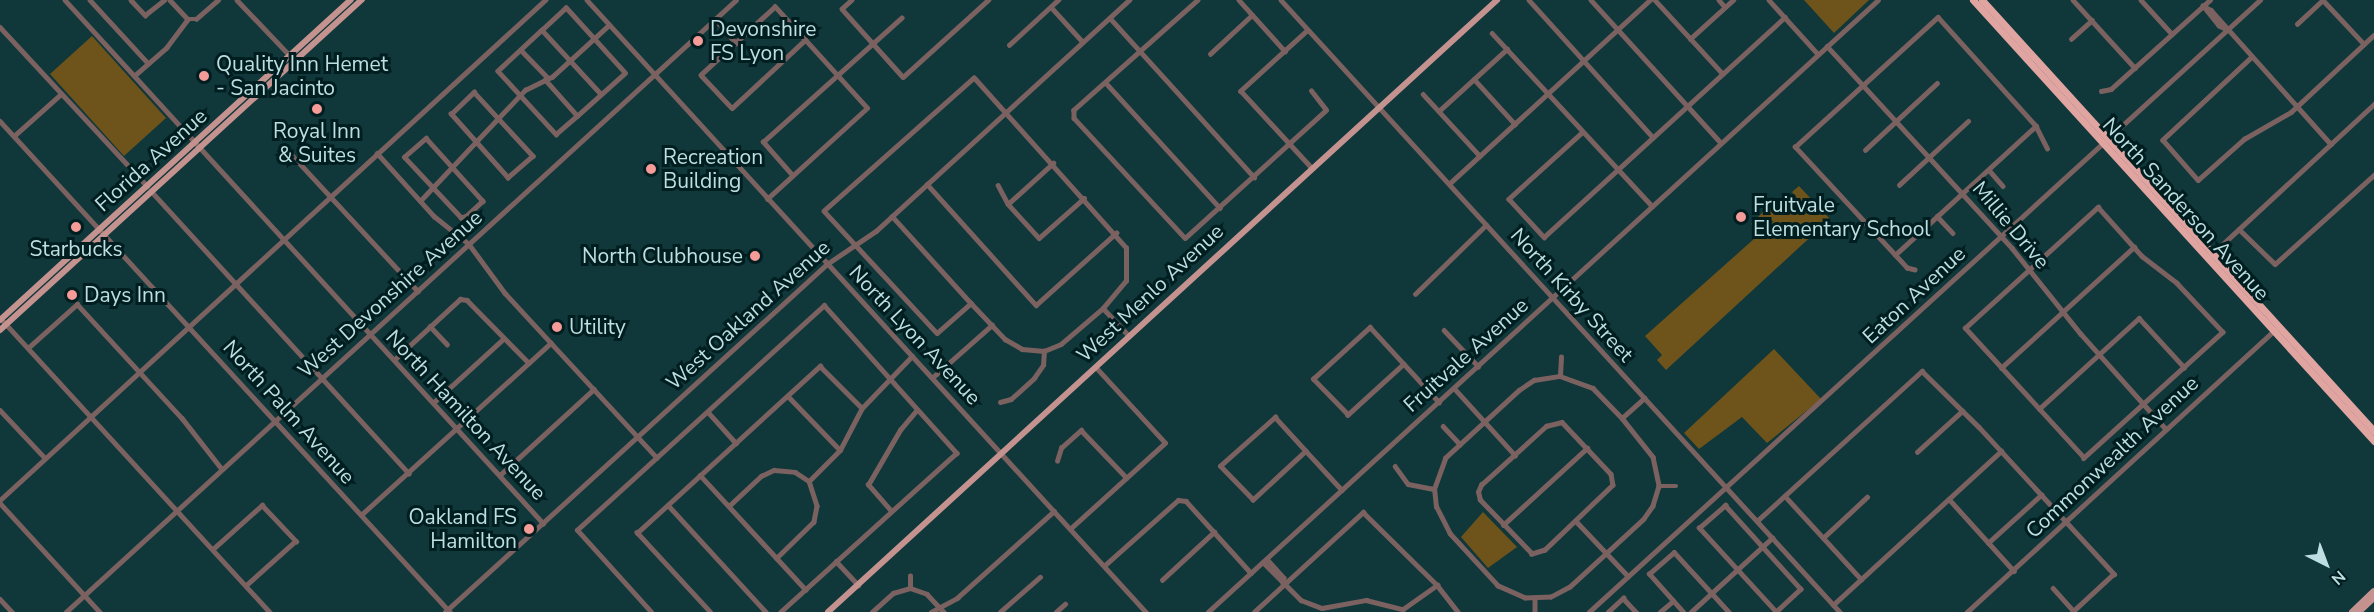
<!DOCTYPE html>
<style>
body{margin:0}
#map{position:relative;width:2374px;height:612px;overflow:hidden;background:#10373a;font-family:"Nunito Sans",sans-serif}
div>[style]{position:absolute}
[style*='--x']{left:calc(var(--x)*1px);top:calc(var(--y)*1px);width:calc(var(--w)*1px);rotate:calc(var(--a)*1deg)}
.green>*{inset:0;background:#6e531b}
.minor>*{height:4.5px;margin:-2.25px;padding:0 2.25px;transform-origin:2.25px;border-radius:2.25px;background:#7b6261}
.major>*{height:6px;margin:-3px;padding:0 3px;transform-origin:3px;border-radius:3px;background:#c4928f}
.highway>*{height:7px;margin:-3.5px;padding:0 3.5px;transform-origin:3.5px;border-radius:3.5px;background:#e1a5a1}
.dots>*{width:16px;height:16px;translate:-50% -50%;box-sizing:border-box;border:3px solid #001e20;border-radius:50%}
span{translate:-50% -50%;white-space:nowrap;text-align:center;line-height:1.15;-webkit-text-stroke:6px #001e20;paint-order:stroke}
.poi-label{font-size:21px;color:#bddfe2}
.left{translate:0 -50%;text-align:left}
.right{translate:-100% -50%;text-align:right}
.street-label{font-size:21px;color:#bddfe2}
.north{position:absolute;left:2296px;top:534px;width:60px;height:60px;-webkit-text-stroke:4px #001e20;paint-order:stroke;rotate:138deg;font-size:16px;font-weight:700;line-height:24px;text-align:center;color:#bddfe2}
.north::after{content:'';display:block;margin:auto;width:21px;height:27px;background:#bddfe2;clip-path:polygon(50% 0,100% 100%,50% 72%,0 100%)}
</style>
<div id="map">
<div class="green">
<i style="clip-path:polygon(1804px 0,1869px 0,1834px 33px)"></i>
<i style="clip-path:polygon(92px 36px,166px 118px,124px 156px,50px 74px)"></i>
<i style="clip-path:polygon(1799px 186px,1830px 219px,1666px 370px,1657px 360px,1662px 355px,1645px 336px,1773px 222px,1770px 218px,1754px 227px,1751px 224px,1768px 207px,1779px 214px,1797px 198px,1792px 192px)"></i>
<i style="clip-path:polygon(1774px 349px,1821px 399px,1767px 443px,1742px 417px,1699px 449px,1684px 433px)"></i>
<i style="clip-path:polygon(1483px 512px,1517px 547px,1488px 568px,1461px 537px)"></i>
</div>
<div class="minor">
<i style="--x:65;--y:0;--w:709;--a:47.57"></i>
<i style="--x:90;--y:0;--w:86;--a:47.4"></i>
<i style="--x:131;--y:0;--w:21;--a:47"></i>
<i style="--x:145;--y:15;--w:24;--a:-38"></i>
<i style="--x:170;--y:0;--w:26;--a:47"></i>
<i style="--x:237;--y:0;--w:84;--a:46.4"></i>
<i style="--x:587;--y:0;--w:829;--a:47.59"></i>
<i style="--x:852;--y:0;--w:13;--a:138"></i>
<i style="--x:842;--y:9;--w:91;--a:48.1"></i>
<i style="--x:903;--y:77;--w:115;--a:-42.2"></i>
<i style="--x:1198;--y:0;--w:166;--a:138.4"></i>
<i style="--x:1074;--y:110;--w:8;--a:90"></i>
<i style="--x:1074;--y:118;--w:163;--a:47.2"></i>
<i style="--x:1185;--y:238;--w:190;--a:-42.2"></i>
<i style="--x:1326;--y:110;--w:24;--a:-128"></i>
<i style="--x:1239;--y:0;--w:69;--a:48"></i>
<i style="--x:1281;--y:0;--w:829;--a:47.59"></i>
<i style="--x:1529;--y:0;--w:185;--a:47.9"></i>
<i style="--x:1591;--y:0;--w:193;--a:47.7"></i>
<i style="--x:1655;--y:0;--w:100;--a:47.4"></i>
<i style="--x:1719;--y:0;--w:9;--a:49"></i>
<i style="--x:1769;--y:0;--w:73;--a:47.8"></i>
<i style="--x:2073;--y:0;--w:92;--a:47.6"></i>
<i style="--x:2141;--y:0;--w:46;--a:47.6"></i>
<i style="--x:1051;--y:7;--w:47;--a:47.6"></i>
<i style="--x:1110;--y:18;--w:215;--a:47.8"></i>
<i style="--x:715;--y:19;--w:32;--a:49"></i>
<i style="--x:2297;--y:24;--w:35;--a:-43"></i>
<i style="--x:2323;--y:0;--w:60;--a:47"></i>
<i style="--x:0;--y:27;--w:217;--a:47.2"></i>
<i style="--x:542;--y:30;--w:60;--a:137"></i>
<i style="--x:498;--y:71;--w:86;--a:47.4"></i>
<i style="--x:556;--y:134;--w:28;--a:-41"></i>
<i style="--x:577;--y:116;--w:48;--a:-131.6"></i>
<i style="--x:1308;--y:30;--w:91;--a:137.7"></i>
<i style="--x:1241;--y:91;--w:105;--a:47.3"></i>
<i style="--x:2227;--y:30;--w:9;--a:-153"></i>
<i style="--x:2219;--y:26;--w:26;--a:-129"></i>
<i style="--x:2203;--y:6;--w:9;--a:27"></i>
<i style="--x:2211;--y:10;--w:180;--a:48.2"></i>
<i style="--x:1492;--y:33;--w:236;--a:47.2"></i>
<i style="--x:1690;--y:39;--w:58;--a:-42.2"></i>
<i style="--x:2071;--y:39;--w:28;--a:-42"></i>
<i style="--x:1009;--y:45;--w:67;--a:-42.6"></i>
<i style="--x:1827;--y:46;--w:274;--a:47.5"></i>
<i style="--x:2012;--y:248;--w:110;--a:51.3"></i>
<i style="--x:2081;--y:334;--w:127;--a:48.2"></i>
<i style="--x:521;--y:50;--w:39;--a:46"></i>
<i style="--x:1210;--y:54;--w:57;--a:-42.9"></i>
<i style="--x:2252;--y:57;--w:122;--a:137"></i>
<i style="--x:2163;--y:140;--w:53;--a:48.8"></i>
<i style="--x:2198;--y:180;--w:62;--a:-41.7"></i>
<i style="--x:2244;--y:139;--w:54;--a:-29.9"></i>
<i style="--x:2291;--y:112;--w:113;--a:-42.9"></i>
<i style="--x:134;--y:76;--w:43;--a:-41.2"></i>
<i style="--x:166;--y:48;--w:36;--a:-53"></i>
<i style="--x:188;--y:19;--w:8;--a:0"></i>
<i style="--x:196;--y:19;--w:29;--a:-41"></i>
<i style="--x:1474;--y:79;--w:61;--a:47.7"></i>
<i style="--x:1106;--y:83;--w:169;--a:47.6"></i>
<i style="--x:2101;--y:91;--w:10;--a:-11"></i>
<i style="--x:2111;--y:89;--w:133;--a:-42"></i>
<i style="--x:474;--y:92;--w:87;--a:47.3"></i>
<i style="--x:533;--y:156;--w:33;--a:139"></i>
<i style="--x:508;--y:178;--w:86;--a:-131.7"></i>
<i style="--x:451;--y:114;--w:32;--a:-44"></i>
<i style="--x:1423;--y:94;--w:84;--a:47.4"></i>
<i style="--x:1439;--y:111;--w:92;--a:-42.4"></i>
<i style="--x:577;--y:116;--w:64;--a:-41.9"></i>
<i style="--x:625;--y:73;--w:88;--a:-132.2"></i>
<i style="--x:566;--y:8;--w:33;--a:137"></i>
<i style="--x:542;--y:30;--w:87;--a:47.3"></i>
<i style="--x:0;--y:121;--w:666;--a:47.49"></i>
<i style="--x:1583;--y:132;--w:100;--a:137.8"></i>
<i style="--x:1509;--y:199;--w:52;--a:47.4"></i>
<i style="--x:1544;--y:237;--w:326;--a:-42.4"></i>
<i style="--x:14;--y:136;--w:63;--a:-41.8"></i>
<i style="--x:426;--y:138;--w:85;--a:47.9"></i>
<i style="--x:483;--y:201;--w:22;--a:137"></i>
<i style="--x:467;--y:216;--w:6;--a:162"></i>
<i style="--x:461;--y:218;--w:83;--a:-133.1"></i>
<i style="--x:404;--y:157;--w:29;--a:-41"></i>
<i style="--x:1865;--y:150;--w:98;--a:-42.9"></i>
<i style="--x:377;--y:153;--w:85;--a:47.9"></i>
<i style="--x:434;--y:216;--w:45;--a:38.7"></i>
<i style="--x:469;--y:244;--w:61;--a:53.7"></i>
<i style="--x:505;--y:293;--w:224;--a:47.3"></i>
<i style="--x:291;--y:154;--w:187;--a:47.2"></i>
<i style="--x:1989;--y:170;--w:21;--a:49"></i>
<i style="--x:792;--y:175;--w:44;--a:-131.3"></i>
<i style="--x:763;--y:142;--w:186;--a:-41.9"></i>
<i style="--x:927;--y:184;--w:163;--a:48"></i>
<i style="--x:1036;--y:305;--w:108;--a:-42"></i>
<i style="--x:1449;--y:184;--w:273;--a:-42.5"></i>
<i style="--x:998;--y:185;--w:21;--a:62"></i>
<i style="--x:1008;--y:204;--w:46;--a:47.6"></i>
<i style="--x:1039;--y:238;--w:60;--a:-41.6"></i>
<i style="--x:1899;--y:185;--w:94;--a:-42.8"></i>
<i style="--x:152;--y:192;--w:381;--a:47.6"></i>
<i style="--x:767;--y:199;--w:135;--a:-42.3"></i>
<i style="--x:867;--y:108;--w:137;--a:-132.3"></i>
<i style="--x:775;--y:7;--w:100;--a:137.4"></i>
<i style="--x:701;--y:75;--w:45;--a:46.8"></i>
<i style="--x:732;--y:108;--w:100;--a:-43"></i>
<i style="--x:420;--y:201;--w:153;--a:-46.6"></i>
<i style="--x:525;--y:90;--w:30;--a:-26"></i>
<i style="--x:552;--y:77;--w:77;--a:-42.4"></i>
<i style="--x:1008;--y:204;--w:61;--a:-42.3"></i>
<i style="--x:2098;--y:207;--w:66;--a:48.1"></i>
<i style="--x:2142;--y:256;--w:44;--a:37.6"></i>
<i style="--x:2177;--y:283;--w:67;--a:46.8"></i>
<i style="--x:2223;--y:332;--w:188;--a:137.8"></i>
<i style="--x:2084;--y:458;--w:176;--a:-132.5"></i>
<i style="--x:1965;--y:328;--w:180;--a:-42.3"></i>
<i style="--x:892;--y:216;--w:118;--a:47.8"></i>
<i style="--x:971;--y:303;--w:50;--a:46.6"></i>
<i style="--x:1005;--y:339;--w:20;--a:30"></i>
<i style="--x:1022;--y:349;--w:22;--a:5"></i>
<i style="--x:1044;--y:351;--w:18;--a:-22"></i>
<i style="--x:1061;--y:344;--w:55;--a:-40.6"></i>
<i style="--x:1103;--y:308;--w:35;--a:-50"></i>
<i style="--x:1126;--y:281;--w:33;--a:-90"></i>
<i style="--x:1126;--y:248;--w:228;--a:-131.8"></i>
<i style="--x:974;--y:78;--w:200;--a:138.4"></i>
<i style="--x:824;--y:211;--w:166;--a:47.2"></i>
<i style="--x:937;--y:333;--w:45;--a:-41.4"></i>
<i style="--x:1937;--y:216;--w:23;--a:47"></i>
<i style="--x:2239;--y:229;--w:50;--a:44.2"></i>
<i style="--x:2275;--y:264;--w:133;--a:-42"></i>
<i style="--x:1895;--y:255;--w:191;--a:-42.5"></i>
<i style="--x:2211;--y:255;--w:222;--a:-42.8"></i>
<i style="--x:1915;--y:270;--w:8;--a:-166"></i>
<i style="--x:1907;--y:268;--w:165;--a:-132.8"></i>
<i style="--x:1795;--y:147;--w:193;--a:-42.3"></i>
<i style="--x:1938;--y:17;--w:147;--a:48"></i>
<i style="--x:2036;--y:126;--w:25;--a:63"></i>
<i style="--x:1415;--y:294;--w:99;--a:-44.2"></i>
<i style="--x:1103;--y:308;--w:38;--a:47"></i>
<i style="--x:4;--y:322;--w:394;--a:47.5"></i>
<i style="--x:430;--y:326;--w:25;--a:47"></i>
<i style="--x:1444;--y:330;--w:50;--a:46.6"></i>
<i style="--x:28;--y:348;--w:66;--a:-41.9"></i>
<i style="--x:77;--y:304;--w:155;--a:47.4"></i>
<i style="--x:182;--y:418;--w:65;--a:51.9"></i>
<i style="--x:394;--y:360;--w:90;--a:-42.7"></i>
<i style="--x:460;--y:299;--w:7;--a:8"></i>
<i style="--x:467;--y:300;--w:88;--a:45.5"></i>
<i style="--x:1404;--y:364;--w:76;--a:137.7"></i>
<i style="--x:1348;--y:415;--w:50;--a:-134.2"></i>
<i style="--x:1313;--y:379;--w:77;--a:-42.4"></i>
<i style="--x:1370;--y:327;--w:50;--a:47.4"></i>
<i style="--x:1404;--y:364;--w:52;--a:47.4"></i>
<i style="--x:2001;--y:368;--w:180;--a:-42.3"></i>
<i style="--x:1560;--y:376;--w:35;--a:20"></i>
<i style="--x:1593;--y:388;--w:42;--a:46"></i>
<i style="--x:1622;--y:418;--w:50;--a:51.5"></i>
<i style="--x:1653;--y:457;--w:30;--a:78"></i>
<i style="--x:1659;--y:486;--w:21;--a:107"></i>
<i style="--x:1653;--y:506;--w:16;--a:125"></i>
<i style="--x:1644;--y:519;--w:100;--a:137.4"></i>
<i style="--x:1570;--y:587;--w:21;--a:152"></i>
<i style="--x:1551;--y:597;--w:26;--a:178"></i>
<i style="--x:1525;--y:598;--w:30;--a:-156"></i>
<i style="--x:1498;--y:586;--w:71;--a:-132.7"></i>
<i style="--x:1450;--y:534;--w:30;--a:-117"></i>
<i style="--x:1436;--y:507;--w:18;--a:-96"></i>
<i style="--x:1434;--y:489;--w:33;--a:-70"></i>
<i style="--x:1445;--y:458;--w:100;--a:-42.6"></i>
<i style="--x:1519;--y:390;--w:18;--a:-34"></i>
<i style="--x:1534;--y:380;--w:26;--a:-9"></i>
<i style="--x:1560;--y:376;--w:19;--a:-87"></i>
<i style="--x:932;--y:378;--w:80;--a:-41.5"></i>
<i style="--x:1454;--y:388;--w:91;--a:47.7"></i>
<i style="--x:788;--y:396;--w:75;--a:46.1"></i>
<i style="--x:1000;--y:402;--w:11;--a:-15"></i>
<i style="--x:1011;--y:399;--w:31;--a:-42"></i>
<i style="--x:1034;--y:378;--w:16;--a:-55"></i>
<i style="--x:1043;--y:365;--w:14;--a:-86"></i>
<i style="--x:433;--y:403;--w:95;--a:-42.4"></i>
<i style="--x:2039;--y:409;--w:135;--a:-42.3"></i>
<i style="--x:2139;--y:318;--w:67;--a:47.4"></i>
<i style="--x:0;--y:410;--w:66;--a:46.8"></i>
<i style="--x:708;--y:412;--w:42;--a:47.9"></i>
<i style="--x:1622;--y:418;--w:30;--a:-42"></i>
<i style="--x:1562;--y:422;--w:71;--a:46.7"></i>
<i style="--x:1611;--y:474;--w:11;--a:80"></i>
<i style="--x:1613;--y:485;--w:94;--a:136.3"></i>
<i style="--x:1545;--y:550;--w:14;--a:163"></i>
<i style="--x:1532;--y:554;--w:75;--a:-133.9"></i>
<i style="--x:1480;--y:500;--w:8;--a:-104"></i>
<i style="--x:1478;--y:492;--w:8;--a:-67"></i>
<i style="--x:1481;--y:485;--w:88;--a:-42.2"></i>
<i style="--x:1546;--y:426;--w:16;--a:-14"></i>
<i style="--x:1443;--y:426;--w:25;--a:47"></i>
<i style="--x:1306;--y:451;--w:72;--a:137.2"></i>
<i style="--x:1253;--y:500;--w:47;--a:-134.1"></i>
<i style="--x:1220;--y:466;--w:74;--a:-41.7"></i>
<i style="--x:1275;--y:417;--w:46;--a:47.6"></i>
<i style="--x:1306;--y:451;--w:53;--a:47.3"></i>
<i style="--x:1917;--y:452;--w:61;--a:-42.3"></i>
<i style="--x:1057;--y:461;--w:14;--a:-73"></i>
<i style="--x:1061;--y:448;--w:27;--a:-42"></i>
<i style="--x:1081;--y:430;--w:66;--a:46.2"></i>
<i style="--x:1395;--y:466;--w:22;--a:54"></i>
<i style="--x:1408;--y:484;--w:26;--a:11"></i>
<i style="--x:500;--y:475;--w:127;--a:-42.5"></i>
<i style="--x:700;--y:475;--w:156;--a:47.3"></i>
<i style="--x:809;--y:481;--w:44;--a:-45"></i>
<i style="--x:840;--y:450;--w:47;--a:-62.4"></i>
<i style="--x:862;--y:408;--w:72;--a:-46.1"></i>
<i style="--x:1659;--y:486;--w:17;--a:0"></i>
<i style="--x:1785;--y:496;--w:113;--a:47.5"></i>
<i style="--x:1949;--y:499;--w:97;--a:47.9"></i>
<i style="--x:0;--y:500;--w:740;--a:-42.53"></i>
<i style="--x:0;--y:503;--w:148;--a:47.5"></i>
<i style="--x:668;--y:505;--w:145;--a:47.5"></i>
<i style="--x:1725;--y:505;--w:113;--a:47.9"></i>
<i style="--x:1801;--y:589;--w:34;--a:137"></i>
<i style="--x:1776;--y:612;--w:114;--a:-132.5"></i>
<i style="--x:1699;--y:528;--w:35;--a:-41"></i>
<i style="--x:729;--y:506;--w:44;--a:-43.2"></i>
<i style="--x:761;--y:476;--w:14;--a:-25"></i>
<i style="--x:774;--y:470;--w:21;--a:5"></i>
<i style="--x:795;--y:472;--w:17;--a:33"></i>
<i style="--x:809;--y:481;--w:26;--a:72"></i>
<i style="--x:817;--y:506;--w:16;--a:101"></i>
<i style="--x:814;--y:522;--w:52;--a:135.8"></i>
<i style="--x:891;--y:511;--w:35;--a:-131"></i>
<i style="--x:868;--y:485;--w:64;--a:-59.8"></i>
<i style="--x:900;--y:430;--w:26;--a:-50"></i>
<i style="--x:361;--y:515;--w:256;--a:-42.2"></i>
<i style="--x:1576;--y:521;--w:76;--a:46.6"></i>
<i style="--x:1757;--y:521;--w:223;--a:-42.3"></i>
<i style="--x:1922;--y:371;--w:80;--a:44.5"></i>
<i style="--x:1979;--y:427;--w:200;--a:47.4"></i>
<i style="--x:2114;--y:574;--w:56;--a:137.2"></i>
<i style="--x:1503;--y:525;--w:114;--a:-42.5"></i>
<i style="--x:1070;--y:529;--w:128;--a:-42.2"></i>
<i style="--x:1165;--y:443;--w:103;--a:-132.6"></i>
<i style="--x:1823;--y:538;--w:60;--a:-43"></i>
<i style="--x:1988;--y:543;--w:72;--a:-42.2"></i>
<i style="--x:213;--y:549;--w:66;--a:-41.9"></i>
<i style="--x:262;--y:505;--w:50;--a:46.6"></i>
<i style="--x:296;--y:541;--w:67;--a:138"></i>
<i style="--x:1267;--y:559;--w:25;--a:48"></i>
<i style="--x:1284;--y:578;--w:5;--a:101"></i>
<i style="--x:836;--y:561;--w:33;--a:47"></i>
<i style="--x:1263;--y:562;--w:54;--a:45"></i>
<i style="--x:1301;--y:600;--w:22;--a:21"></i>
<i style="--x:1322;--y:608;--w:45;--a:-10.3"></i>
<i style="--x:1366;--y:600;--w:38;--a:14"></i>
<i style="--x:1403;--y:609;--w:42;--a:-35.2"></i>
<i style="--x:1104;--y:566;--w:99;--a:-41.7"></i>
<i style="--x:1178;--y:500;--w:8;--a:7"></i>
<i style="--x:1186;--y:501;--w:97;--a:47.9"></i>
<i style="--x:1162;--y:580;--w:71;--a:-42.7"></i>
<i style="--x:910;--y:588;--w:12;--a:-90"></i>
<i style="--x:2053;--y:588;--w:31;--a:48"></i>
<i style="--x:0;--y:599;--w:18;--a:47"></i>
<i style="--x:1535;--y:599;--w:13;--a:90"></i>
<i style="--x:1833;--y:605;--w:228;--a:-42.5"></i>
<i style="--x:66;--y:612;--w:907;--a:-42.41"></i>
<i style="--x:445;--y:612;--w:517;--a:-42.33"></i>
<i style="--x:827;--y:264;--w:59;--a:-34"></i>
<i style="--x:876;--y:231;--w:343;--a:-42.4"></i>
<i style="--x:651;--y:612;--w:110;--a:-132.1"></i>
<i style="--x:577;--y:530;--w:334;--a:-42.3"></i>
<i style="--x:824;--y:305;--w:199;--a:48.1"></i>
<i style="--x:957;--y:453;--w:237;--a:137.9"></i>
<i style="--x:710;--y:612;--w:108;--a:-132.7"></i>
<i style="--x:637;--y:533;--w:248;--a:-42.4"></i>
<i style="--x:820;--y:366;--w:59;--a:45"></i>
<i style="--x:872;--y:612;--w:28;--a:-42"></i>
<i style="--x:893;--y:593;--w:18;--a:-16"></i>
<i style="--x:910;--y:588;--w:18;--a:19"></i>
<i style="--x:927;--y:594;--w:25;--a:47"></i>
<i style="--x:931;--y:612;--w:30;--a:-28"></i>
<i style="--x:957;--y:598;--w:130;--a:-41.9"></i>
<i style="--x:1000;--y:612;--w:53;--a:-41.2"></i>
<i style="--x:1056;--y:612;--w:12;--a:-42"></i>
<i style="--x:1208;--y:612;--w:907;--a:-42.41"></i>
<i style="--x:1254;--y:612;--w:148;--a:-42.5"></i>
<i style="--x:1363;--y:512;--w:104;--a:44.6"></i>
<i style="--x:1437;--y:585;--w:34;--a:52"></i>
<i style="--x:1589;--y:612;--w:908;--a:-42.37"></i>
<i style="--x:1608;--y:612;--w:21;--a:-43"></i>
<i style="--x:1623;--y:598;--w:19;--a:47"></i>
<i style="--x:1660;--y:612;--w:17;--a:-40"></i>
<i style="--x:1683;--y:612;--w:51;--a:-131.8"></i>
<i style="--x:1649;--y:574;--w:33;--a:-41"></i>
<i style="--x:1674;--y:552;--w:81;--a:47.5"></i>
<i style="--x:1691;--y:612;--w:110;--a:-42.4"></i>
<i style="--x:1967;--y:612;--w:418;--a:-42.5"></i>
</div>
<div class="major">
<i style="--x:0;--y:320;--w:475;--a:-42.4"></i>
<i style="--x:0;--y:330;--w:490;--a:-42.4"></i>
<i style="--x:828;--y:612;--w:907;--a:-42.45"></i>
<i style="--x:2352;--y:612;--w:30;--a:-44"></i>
<i style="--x:2359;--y:612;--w:21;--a:-43"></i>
</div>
<div class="highway">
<i style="--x:1973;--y:0;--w:596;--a:47.72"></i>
<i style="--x:1982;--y:0;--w:583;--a:47.71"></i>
</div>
<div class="dots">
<i style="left:698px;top:41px;background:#f59b98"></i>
<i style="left:204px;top:76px;background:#f59b98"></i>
<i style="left:317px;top:109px;background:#f59b98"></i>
<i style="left:651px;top:169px;background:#f59b98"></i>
<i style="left:1741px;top:217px;background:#f59b98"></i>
<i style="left:76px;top:227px;background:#f59b98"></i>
<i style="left:755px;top:256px;background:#f59b98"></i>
<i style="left:72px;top:295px;background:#f59b98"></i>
<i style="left:557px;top:327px;background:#f59b98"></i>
<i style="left:529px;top:529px;background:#f59b98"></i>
</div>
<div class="poi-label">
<span class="left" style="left:710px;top:41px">Devonshire<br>FS Lyon</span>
<span class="left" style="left:216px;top:76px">Quality Inn Hemet<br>- San Jacinto</span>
<span style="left:317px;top:143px">Royal Inn<br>&amp; Suites</span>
<span class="left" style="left:663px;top:169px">Recreation<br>Building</span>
<span class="left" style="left:1753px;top:217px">Fruitvale<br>Elementary School</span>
<span style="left:76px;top:249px">Starbucks</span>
<span class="right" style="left:743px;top:256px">North Clubhouse</span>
<span class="left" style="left:84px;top:295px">Days Inn</span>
<span class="left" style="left:569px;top:327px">Utility</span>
<span class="right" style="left:517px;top:529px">Oakland FS<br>Hamilton</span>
</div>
<div class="street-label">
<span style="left:151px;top:160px;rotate:-42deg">Florida Avenue</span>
<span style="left:2186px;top:209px;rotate:48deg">North Sanderson Avenue</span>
<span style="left:2011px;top:225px;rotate:50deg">Millie Drive</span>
<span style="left:1150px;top:293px;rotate:-43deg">West Menlo Avenue</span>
<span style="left:390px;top:294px;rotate:-42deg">West Devonshire Avenue</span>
<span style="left:1572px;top:295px;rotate:48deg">North Kirby Street</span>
<span style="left:1914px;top:295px;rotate:-43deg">Eaton Avenue</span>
<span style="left:748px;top:315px;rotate:-42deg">West Oakland Avenue</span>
<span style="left:915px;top:335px;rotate:47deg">North Lyon Avenue</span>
<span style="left:1466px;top:355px;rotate:-42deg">Fruitvale Avenue</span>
<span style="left:289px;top:412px;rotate:48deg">North Palm Avenue</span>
<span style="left:466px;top:415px;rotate:47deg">North Hamilton Avenue</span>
<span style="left:2112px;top:457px;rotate:-43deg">Commonwealth Avenue</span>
</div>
<div class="north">N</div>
</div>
